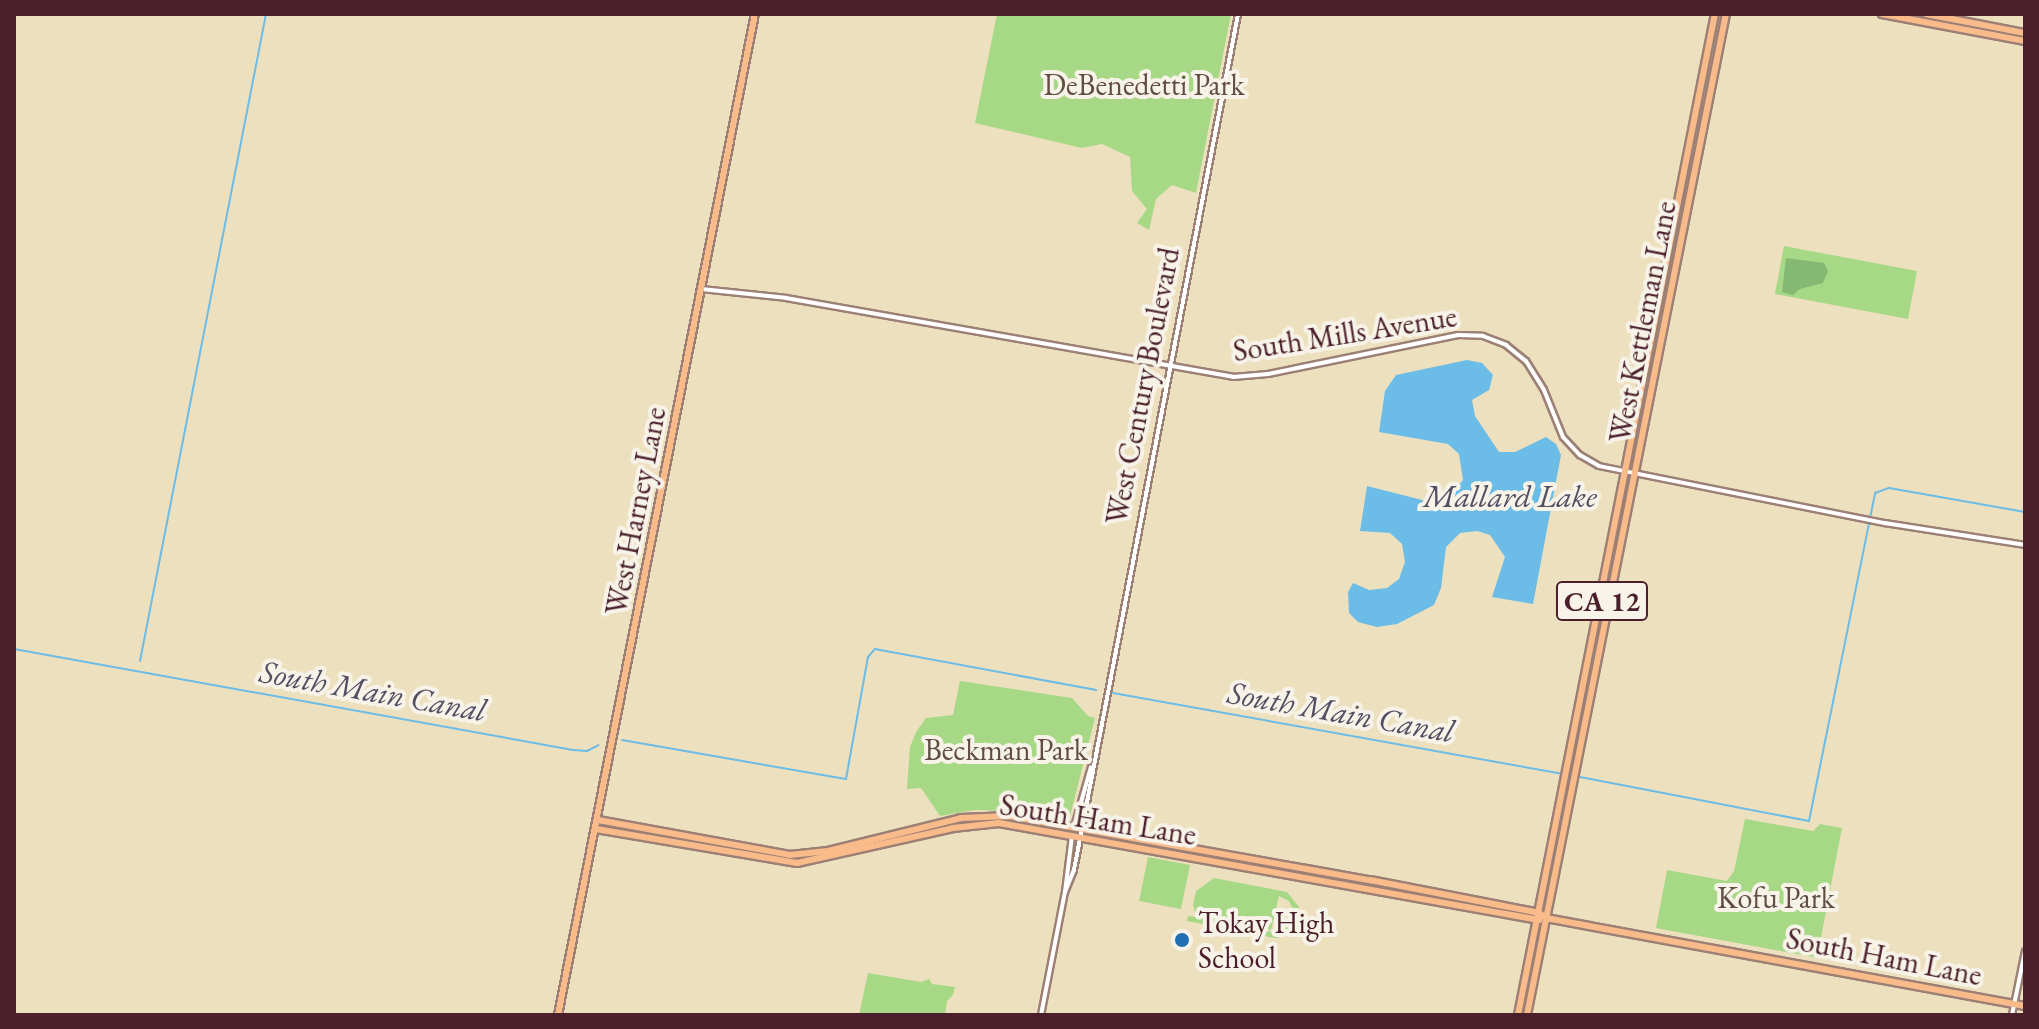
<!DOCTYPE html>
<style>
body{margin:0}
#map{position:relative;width:2039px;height:1029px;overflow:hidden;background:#ede0bf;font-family:"EB Garamond",serif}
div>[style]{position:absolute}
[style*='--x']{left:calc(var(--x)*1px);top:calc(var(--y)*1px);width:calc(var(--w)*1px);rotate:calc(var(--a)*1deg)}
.green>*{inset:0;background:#a7d886}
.forest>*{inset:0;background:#85b873}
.water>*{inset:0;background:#6bbce6}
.stream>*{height:2px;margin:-1px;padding:0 1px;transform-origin:1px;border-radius:1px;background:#6bbce6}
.roads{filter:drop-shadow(2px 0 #9c8075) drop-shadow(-2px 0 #9c8075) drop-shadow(0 2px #9c8075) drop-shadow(0 -2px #9c8075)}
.minor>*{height:4px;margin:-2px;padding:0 2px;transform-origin:2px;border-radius:2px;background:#fff}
.major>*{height:6px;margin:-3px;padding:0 3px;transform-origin:3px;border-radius:3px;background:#fabb8b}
.dots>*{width:22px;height:22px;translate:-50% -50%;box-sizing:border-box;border:4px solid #f7f3e8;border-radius:50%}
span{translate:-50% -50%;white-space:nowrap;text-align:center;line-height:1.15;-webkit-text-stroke:8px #f7f3e8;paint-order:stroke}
.shield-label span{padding:2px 6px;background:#f7f3e8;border:2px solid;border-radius:6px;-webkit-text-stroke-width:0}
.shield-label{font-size:28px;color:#4a1f2b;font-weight:700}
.park-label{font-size:30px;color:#614d42}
.street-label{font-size:30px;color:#4a1f2b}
.poi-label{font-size:30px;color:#4a1f2b}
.left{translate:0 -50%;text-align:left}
.water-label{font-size:32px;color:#544e63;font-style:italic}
.frame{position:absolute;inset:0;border:16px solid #4a1f2b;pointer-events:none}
</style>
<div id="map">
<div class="green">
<i style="clip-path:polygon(997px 14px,1231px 14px,1196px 193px,1172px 185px,1156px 199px,1149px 230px,1137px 223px,1147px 209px,1132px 191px,1130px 157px,1102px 144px,1082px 148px,975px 123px)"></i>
<i style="clip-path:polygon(1784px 246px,1917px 271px,1908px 319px,1775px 294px)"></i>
<i style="clip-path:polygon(960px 681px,1072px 698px,1088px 716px,1095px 718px,1069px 820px,1010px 811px,974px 810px,940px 816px,921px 788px,907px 789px,910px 747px,916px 732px,926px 718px,953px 715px)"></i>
<i style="clip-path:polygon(1745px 819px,1813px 831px,1820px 824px,1842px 828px,1818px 953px,1813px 957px,1656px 928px,1667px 870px,1727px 881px,1734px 871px)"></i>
<i style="clip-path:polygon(1148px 857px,1190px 865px,1181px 909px,1139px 901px)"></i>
<i style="clip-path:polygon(evenodd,1214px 878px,1287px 892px,1299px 907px,1297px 926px,1286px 936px,1275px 938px,1187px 921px,1188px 916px,1197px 917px,1193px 905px,1196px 891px,1214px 878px,1279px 896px,1289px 901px,1294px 912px,1292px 923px,1280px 932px,1272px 932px,1208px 918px,1271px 930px,1279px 896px)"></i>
<i style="clip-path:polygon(868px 973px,921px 982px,929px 979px,932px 984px,955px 987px,953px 995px,947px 1001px,945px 1015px,859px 1015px)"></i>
</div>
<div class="forest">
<i style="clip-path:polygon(1786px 258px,1824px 263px,1828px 271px,1823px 283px,1800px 289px,1793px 295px,1782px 292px)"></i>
</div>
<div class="water">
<i style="clip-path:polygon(1467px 360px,1482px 363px,1493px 375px,1489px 390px,1472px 400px,1475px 416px,1499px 452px,1515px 452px,1546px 437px,1556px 444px,1561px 455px,1533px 604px,1492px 597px,1505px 557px,1490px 535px,1477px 531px,1460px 533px,1446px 547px,1441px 588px,1434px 605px,1397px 624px,1377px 627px,1358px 622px,1349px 613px,1348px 592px,1353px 583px,1369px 590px,1387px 588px,1399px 579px,1405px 562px,1402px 544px,1390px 533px,1360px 531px,1367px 486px,1430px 502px,1446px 499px,1463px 480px,1459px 454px,1448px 444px,1379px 432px,1385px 391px,1396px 375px)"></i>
</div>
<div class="stream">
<i style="--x:14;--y:649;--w:568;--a:10.24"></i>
<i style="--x:573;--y:750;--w:14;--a:4"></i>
<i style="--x:587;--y:751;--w:13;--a:-27"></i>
<i style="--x:140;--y:661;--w:659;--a:-78.98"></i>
<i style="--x:1113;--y:693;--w:456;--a:10.2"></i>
<i style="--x:622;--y:740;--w:227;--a:9.9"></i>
<i style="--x:846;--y:779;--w:124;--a:-79.8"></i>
<i style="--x:868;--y:657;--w:11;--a:-49"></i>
<i style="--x:875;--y:649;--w:225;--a:10.5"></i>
<i style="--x:1580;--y:777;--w:233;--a:10.9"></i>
<i style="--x:1809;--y:821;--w:335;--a:-78.6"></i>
<i style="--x:1875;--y:493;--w:15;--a:-20"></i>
<i style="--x:1889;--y:488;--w:138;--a:10"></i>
</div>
<div class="roads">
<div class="minor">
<i style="--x:701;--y:289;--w:85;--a:6"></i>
<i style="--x:786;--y:298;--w:454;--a:10"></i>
<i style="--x:1233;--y:377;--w:35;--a:-5"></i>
<i style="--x:1268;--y:374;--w:194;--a:-11.6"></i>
<i style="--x:1458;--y:335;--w:25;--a:2"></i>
<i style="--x:1483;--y:336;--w:25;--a:21"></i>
<i style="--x:1506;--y:345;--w:26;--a:39"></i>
<i style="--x:1526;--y:361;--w:34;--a:58"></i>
<i style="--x:1544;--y:390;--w:51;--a:68"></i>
<i style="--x:1563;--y:437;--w:25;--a:47"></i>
<i style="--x:1580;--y:455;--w:22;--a:30"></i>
<i style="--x:1599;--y:466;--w:292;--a:11.3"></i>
<i style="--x:1885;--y:523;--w:142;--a:8.9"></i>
<i style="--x:1074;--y:827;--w:62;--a:-74.2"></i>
<i style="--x:1065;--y:892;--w:56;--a:-82.9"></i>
<i style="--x:1041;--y:1015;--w:125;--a:-79"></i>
<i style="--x:1065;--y:892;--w:24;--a:-68"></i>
<i style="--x:1074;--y:870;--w:872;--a:-79.15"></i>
<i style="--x:2012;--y:1015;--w:65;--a:-78.5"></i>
</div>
<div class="major">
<i style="--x:1882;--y:14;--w:146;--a:10.7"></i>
<i style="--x:1926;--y:14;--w:101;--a:10.9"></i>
<i style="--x:598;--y:820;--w:195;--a:10.3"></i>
<i style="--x:790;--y:855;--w:38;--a:-6"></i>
<i style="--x:828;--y:851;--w:137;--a:-13.9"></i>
<i style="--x:961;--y:818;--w:48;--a:-2.4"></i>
<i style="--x:1009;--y:816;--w:367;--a:10.1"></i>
<i style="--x:1370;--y:880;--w:172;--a:11"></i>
<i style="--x:1539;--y:913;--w:9;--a:36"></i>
<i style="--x:1546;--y:918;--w:44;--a:10.5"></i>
<i style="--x:1589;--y:926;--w:443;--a:10.4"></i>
<i style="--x:596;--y:829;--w:204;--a:9.6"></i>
<i style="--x:797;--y:863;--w:160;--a:-12.6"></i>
<i style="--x:953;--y:828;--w:46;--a:-6.2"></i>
<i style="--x:999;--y:823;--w:549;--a:10.18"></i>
<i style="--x:558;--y:1015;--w:1020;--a:-78.87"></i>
<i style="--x:1518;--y:1015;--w:1020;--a:-78.87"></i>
<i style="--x:1527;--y:1015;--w:1021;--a:-78.76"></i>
</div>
</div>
<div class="dots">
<i style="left:1182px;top:940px;background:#1f6fb2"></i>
</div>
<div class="shield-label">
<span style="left:1602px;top:601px">CA 12</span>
</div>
<div class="park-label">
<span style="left:1144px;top:85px">DeBenedetti Park</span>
<span style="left:1006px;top:750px">Beckman Park</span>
<span style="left:1776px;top:898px">Kofu Park</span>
</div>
<div class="street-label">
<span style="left:1643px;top:322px;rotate:-79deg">West Kettleman Lane</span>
<span style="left:1345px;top:334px;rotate:-9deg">South Mills Avenue</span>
<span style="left:1143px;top:386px;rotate:-79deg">West Century Boulevard</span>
<span style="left:636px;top:511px;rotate:-79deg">West Harney Lane</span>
<span style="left:1098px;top:820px;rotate:9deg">South Ham Lane</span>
<span style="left:1884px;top:957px;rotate:11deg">South Ham Lane</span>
</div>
<div class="poi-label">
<span class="left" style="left:1198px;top:940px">Tokay High<br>School</span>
</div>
<div class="water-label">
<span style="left:1510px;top:496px">Mallard Lake</span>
<span style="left:373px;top:691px;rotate:10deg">South Main Canal</span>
<span style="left:1341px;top:712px;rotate:10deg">South Main Canal</span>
</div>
<div class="frame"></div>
</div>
